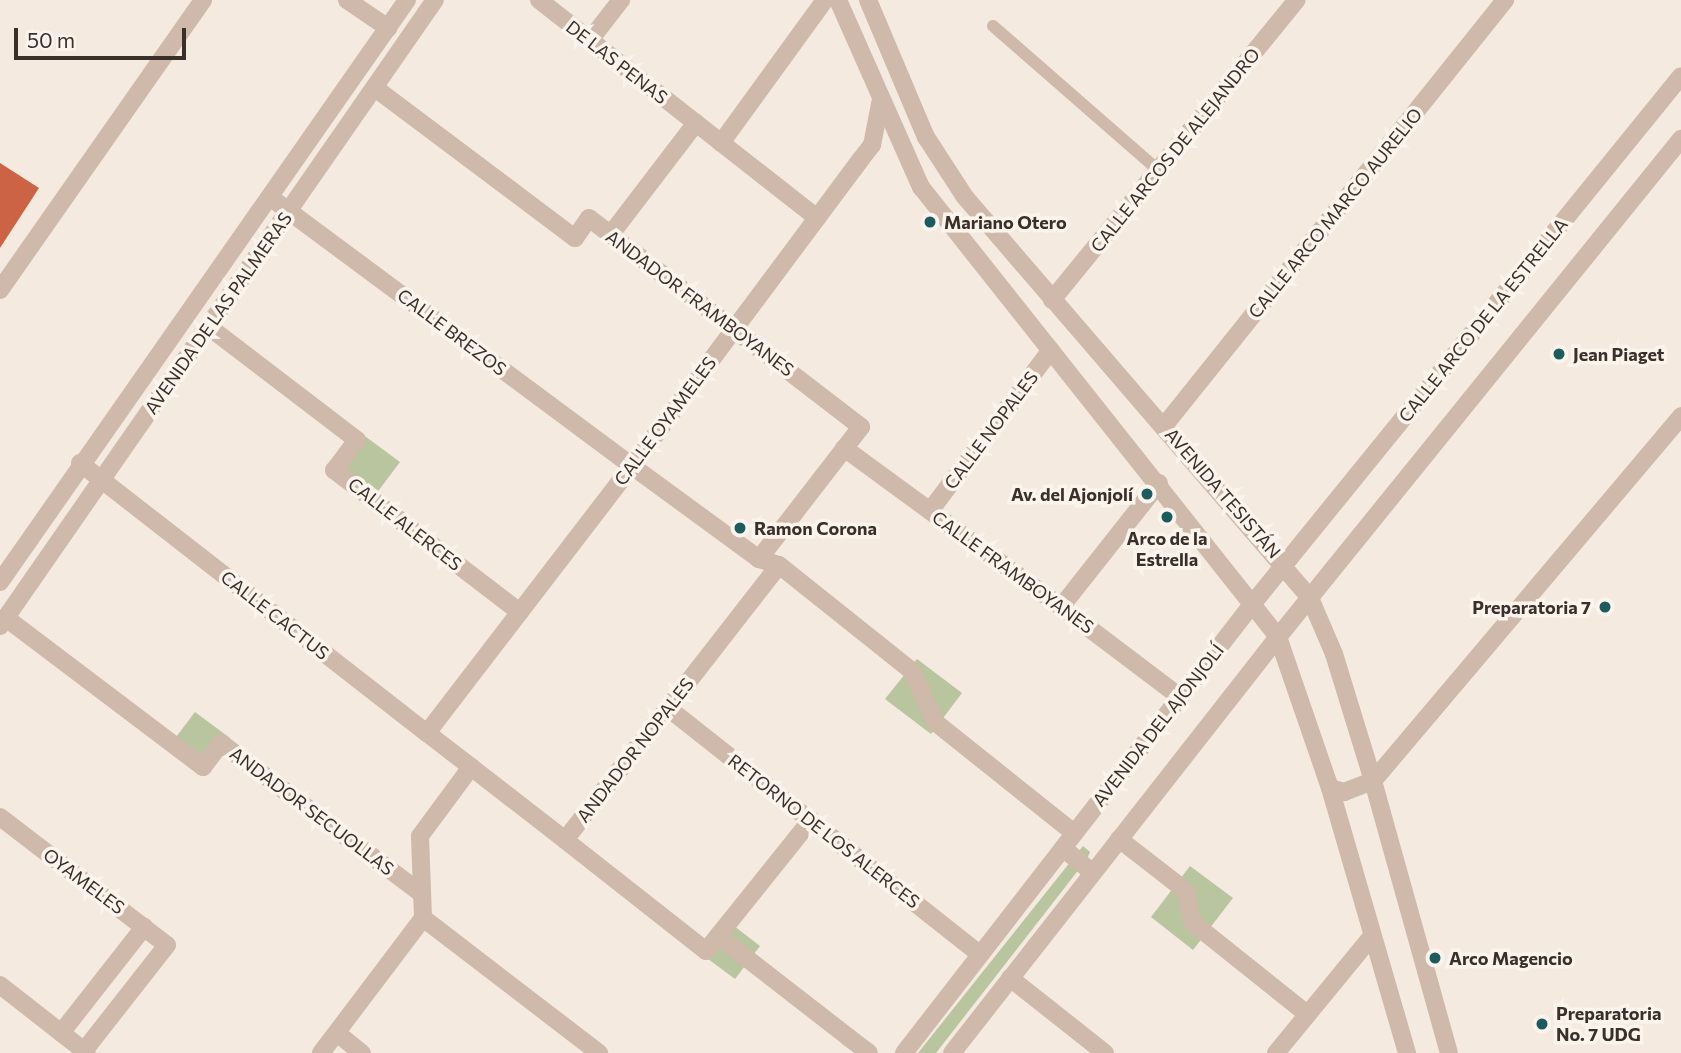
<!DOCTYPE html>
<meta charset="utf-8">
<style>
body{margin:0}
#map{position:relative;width:1681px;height:1053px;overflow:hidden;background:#f4eadf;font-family:Commissioner,sans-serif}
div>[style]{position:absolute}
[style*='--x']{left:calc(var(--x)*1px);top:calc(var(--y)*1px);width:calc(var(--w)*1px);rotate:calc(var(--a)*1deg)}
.green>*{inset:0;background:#b9c59e}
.building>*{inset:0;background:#cc6345}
.service>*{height:12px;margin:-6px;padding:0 6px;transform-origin:6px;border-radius:6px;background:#ceb9aa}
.pedestrian>*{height:18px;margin:-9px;padding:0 9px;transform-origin:9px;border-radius:9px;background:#ceb9aa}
.minor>*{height:18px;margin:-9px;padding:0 9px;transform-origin:9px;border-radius:9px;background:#ceb9aa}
.tertiary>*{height:18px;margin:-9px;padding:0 9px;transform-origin:9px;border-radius:9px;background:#ceb9aa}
.dots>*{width:19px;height:19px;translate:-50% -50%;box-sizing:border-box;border:4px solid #fbf4ec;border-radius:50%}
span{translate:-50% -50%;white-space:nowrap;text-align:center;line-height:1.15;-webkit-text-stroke:7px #fbf4ec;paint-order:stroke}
.street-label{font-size:18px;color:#3b2f2a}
.poi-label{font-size:18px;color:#3b2f2a;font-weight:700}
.left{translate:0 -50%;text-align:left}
.right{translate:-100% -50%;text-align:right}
.scale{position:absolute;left:14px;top:28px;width:172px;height:32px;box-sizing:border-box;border:4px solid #3b2f2a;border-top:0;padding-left:9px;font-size:21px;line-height:24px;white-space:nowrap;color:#3b2f2a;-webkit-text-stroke:5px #fbf4ec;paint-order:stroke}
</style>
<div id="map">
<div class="green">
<i style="clip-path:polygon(358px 431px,400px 462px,370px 502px,328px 471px)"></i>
<i style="clip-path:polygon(917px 659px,962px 693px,931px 734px,885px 699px)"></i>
<i style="clip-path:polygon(195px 712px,230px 738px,205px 772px,170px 745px)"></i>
<i style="clip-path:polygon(1083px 846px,1090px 852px,1087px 859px,936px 1053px,918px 1053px)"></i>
<i style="clip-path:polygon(1190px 866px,1233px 898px,1193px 950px,1151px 917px)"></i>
<i style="clip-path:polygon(725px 919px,760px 946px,735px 979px,700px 953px)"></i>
</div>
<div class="building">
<i style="clip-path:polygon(0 163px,39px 188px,0 248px)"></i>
</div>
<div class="service">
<i style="--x:993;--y:26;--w:219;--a:41.1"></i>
</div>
<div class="pedestrian">
<i style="--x:375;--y:88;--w:250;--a:36.9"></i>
<i style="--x:575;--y:238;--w:24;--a:-55"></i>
<i style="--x:589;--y:218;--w:343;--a:37.5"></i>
<i style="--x:861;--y:427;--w:167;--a:127.7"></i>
<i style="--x:861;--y:159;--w:383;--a:126.7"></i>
<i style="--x:632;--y:466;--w:157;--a:36.2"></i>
<i style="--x:759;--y:559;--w:21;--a:17"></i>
<i style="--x:779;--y:565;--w:170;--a:38.6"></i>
<i style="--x:912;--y:671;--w:56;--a:65.7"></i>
<i style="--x:935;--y:722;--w:178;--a:38.6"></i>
<i style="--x:611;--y:234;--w:140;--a:-52.6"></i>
<i style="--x:696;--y:123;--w:154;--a:38.1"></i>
<i style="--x:209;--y:327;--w:186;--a:37.4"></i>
<i style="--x:357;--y:440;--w:38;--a:127"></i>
<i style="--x:334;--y:470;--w:234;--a:37.4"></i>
<i style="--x:844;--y:448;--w:269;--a:36.2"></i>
<i style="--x:1061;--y:607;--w:158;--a:-51.7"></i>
<i style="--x:930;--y:511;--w:201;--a:-53.1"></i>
<i style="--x:6;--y:618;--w:247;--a:37.1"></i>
<i style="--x:203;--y:767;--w:30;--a:-53"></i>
<i style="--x:221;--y:743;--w:251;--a:36.9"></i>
<i style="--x:427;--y:733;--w:56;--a:37.7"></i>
<i style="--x:1119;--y:839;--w:85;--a:37.8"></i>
<i style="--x:1186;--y:891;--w:33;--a:78"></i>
<i style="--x:1193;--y:923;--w:146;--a:38.6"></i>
<i style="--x:565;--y:840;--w:179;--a:38.2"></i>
<i style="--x:706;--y:951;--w:168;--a:-51.3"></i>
<i style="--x:718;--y:936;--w:165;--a:37.8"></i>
<i style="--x:0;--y:985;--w:110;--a:38"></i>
<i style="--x:337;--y:1033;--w:32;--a:39"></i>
</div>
<div class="minor">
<i style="--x:347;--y:0;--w:50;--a:34.3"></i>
<i style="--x:539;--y:0;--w:199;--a:38.1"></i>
<i style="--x:590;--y:40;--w:51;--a:-52.2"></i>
<i style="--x:721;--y:143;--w:177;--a:-54"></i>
<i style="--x:861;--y:159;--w:18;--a:-52"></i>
<i style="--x:872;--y:145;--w:47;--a:-78.9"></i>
<i style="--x:0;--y:290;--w:354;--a:-55"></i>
<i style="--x:1052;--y:300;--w:387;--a:-50.8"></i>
<i style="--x:1164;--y:426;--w:546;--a:-51.32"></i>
<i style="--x:80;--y:463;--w:440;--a:37.9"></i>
<i style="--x:427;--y:733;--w:337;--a:-52.5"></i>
<i style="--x:632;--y:466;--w:450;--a:-143.4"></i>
<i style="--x:0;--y:582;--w:710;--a:-55.03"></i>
<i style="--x:1061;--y:607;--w:149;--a:37.1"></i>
<i style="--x:0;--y:626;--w:762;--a:-55.21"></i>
<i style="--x:668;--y:708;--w:397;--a:38.3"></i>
<i style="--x:1330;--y:788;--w:15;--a:16"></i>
<i style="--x:1344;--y:792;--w:31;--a:-21"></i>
<i style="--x:1373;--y:781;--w:478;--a:-49.8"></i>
<i style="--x:0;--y:817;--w:210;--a:37.5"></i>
<i style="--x:167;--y:945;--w:135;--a:128.1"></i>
<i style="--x:1063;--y:848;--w:38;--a:40"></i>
<i style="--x:423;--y:918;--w:222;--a:37.5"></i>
<i style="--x:1010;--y:978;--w:121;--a:38.3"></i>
<i style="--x:61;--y:1033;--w:135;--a:-51.9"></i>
<i style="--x:848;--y:1037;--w:26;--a:37"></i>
<i style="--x:321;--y:1053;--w:169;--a:-52.9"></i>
<i style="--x:423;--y:918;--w:82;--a:-92.1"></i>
<i style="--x:420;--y:836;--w:86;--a:-53.5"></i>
<i style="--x:471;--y:767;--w:119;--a:37.8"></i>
<i style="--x:565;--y:840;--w:348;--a:-52.1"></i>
<i style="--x:904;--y:1053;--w:571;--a:-52.19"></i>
<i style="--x:1254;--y:602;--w:677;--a:-50.93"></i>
<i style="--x:952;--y:1053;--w:529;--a:-51.92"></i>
<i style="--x:1278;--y:637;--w:641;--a:-51.02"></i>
<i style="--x:1276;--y:1053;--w:151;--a:-50.6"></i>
</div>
<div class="tertiary">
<i style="--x:838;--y:0;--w:205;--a:66.1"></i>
<i style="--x:921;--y:187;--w:574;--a:51.57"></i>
<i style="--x:1278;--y:637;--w:160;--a:71"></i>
<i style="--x:1330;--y:788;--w:276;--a:73.8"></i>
<i style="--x:868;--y:0;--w:149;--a:67.1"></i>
<i style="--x:926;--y:137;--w:72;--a:57"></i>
<i style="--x:965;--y:197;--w:529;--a:49.29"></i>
<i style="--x:1310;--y:598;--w:61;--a:66.8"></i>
<i style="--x:1334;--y:654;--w:133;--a:72.9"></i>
<i style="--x:1373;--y:781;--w:282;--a:74.4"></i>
</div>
<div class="dots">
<i style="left:930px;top:222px;background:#1c5c5f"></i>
<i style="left:1559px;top:354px;background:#1c5c5f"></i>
<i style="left:1147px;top:494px;background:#1c5c5f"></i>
<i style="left:1167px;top:517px;background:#1c5c5f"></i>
<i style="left:740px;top:528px;background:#1c5c5f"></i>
<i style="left:1605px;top:607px;background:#1c5c5f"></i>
<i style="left:1435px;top:958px;background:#1c5c5f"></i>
<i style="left:1542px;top:1024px;background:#1c5c5f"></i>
</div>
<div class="street-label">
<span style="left:617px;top:62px;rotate:38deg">DE LAS PENAS</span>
<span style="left:1175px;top:150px;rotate:-51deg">CALLE ARCOS DE ALEJANDRO</span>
<span style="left:1335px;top:213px;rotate:-51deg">CALLE ARCO MARCO AURELIO</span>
<span style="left:700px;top:303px;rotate:37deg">ANDADOR FRAMBOYANES</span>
<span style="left:218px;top:313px;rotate:-55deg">AVENIDA DE LAS PALMERAS</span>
<span style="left:1483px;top:320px;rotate:-51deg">CALLE ARCO DE LA ESTRELLA</span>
<span style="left:452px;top:332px;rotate:37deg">CALLE BREZOS</span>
<span style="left:665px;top:421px;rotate:-53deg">CALLE OYAMELES</span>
<span style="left:991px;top:430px;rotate:-53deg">CALLE NOPALES</span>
<span style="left:1223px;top:493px;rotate:49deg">AVENIDA TESISTÁN</span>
<span style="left:405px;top:524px;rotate:38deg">CALLE ALERCES</span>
<span style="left:1013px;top:572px;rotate:36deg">CALLE FRAMBOYANES</span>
<span style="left:275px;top:615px;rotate:38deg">CALLE CACTUS</span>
<span style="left:1158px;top:725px;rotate:-52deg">AVENIDA DEL AJONJOLÍ</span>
<span style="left:635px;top:750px;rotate:-52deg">ANDADOR NOPALES</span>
<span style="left:312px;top:811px;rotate:37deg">ANDADOR SECUOLLAS</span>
<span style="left:824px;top:831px;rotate:38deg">RETORNO DE LOS ALERCES</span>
<span style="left:84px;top:881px;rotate:37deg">OYAMELES</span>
</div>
<div class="poi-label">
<span class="left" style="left:944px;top:222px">Mariano Otero</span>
<span class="left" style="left:1573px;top:354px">Jean Piaget</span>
<span class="right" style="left:1133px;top:494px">Av. del Ajonjolí</span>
<span class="left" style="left:754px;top:528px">Ramon Corona</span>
<span style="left:1167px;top:549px">Arco de la<br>Estrella</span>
<span class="right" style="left:1591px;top:607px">Preparatoria 7</span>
<span class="left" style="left:1449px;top:958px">Arco Magencio</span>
<span class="left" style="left:1556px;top:1024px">Preparatoria<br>No. 7 UDG</span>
</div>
<div class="scale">50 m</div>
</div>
